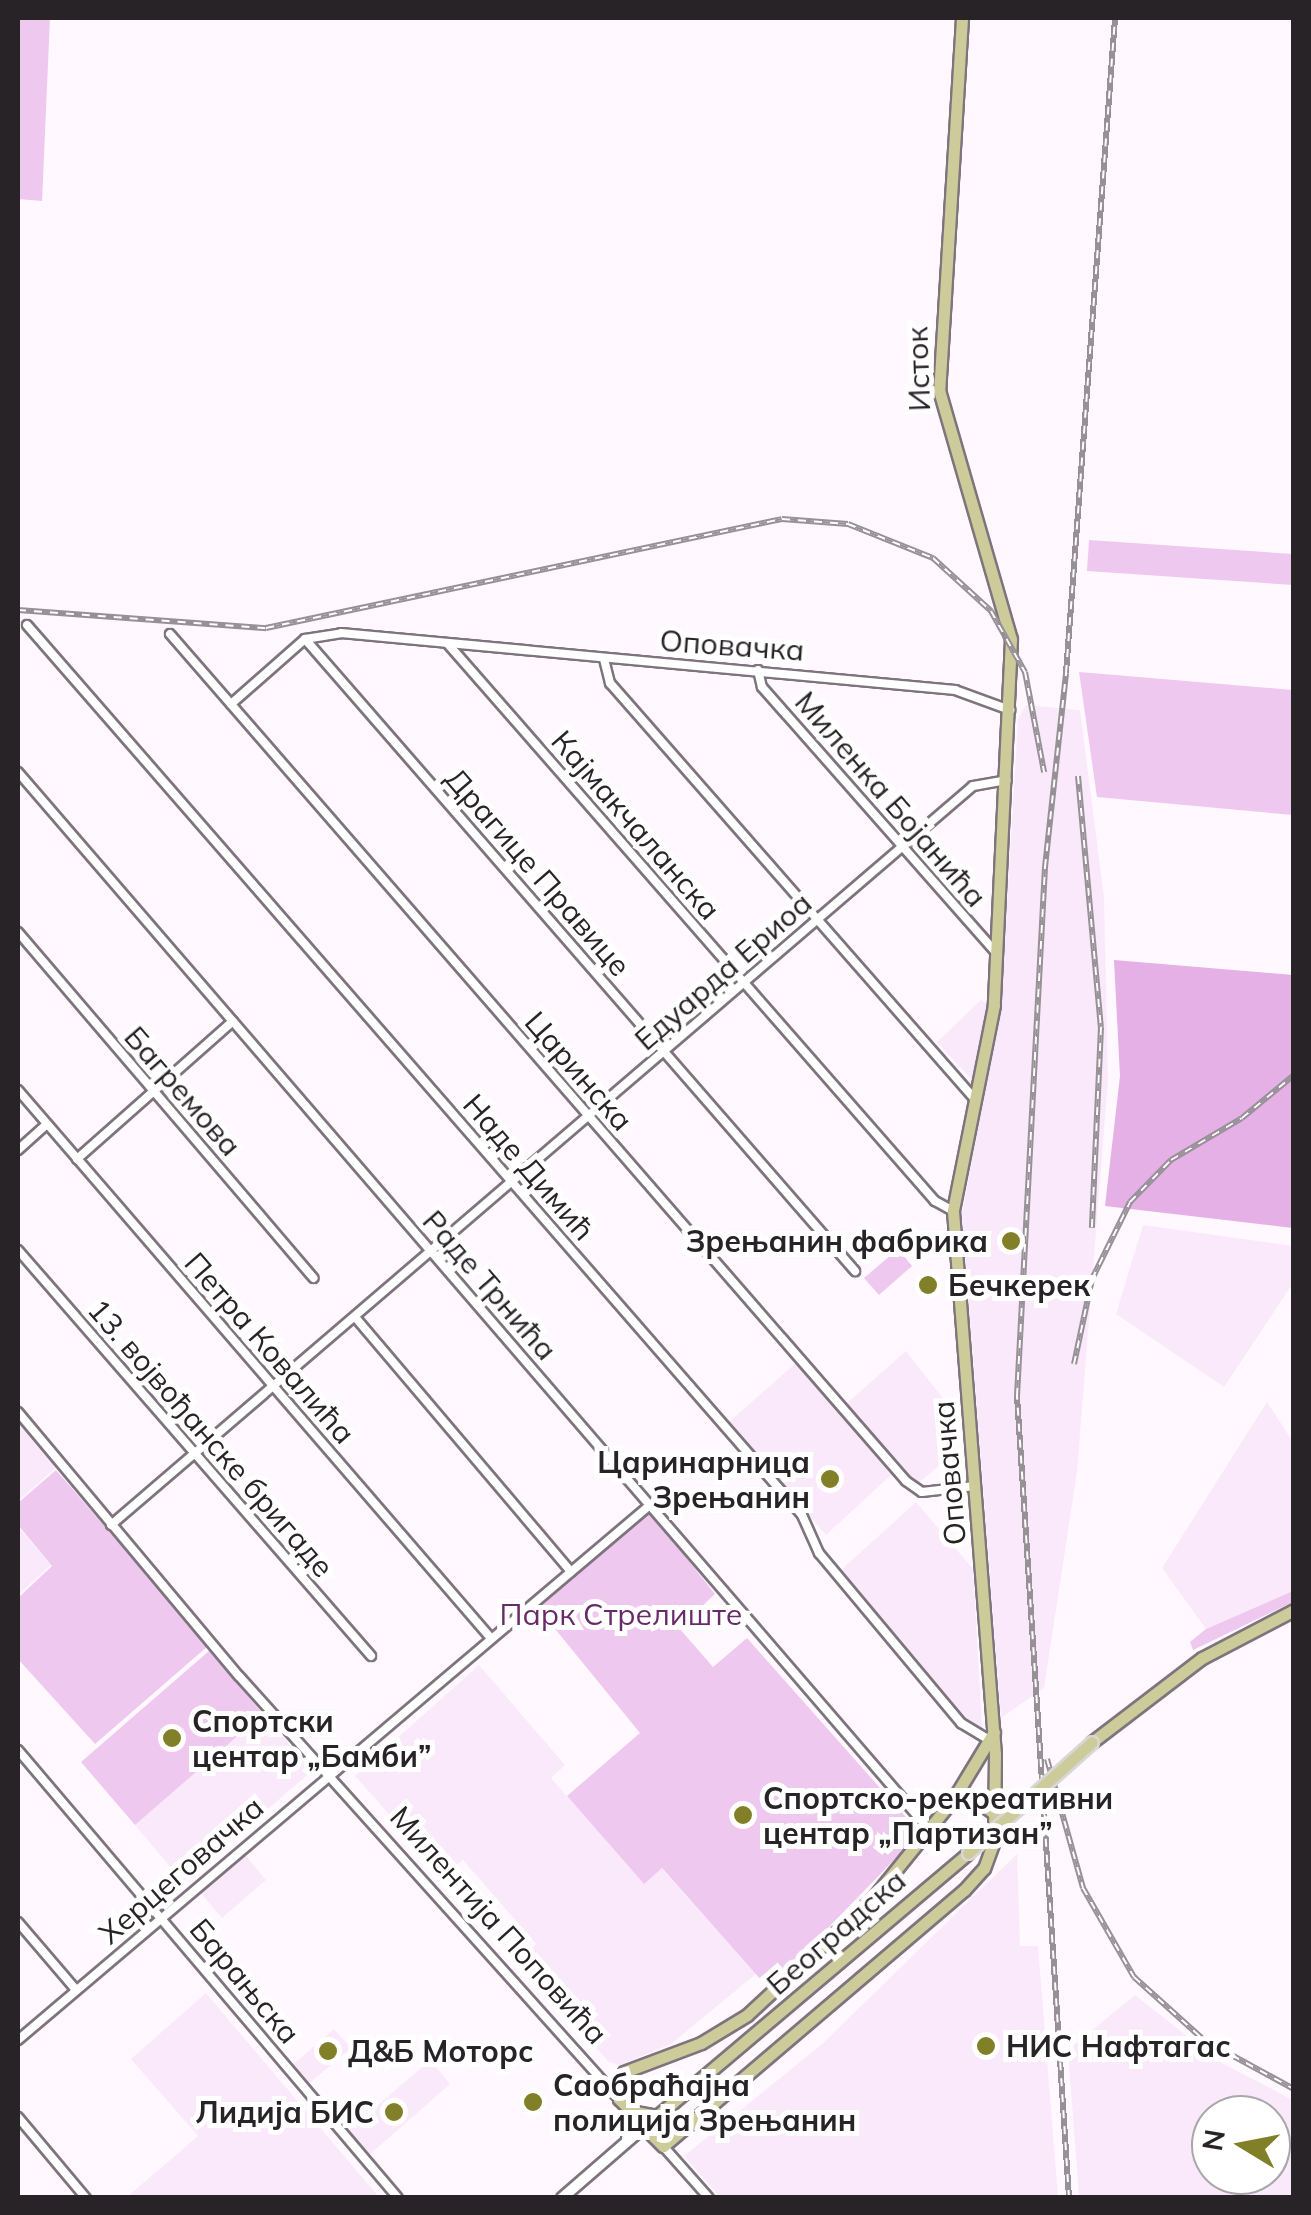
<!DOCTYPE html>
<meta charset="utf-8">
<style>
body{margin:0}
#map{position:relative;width:1311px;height:2215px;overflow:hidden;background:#fff8ff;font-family:Mulish,sans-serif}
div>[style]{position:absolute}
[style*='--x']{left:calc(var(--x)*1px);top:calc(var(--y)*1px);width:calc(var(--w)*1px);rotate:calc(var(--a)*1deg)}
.built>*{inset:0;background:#fae9fa}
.green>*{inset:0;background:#efc8ef}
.forest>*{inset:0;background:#e4b0e5}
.roads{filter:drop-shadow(2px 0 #7e747d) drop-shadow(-2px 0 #7e747d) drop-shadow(0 2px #7e747d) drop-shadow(0 -2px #7e747d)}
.street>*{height:8px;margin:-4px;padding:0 4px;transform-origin:4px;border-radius:4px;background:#fff}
.secondary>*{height:10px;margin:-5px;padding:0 5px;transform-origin:5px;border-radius:5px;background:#fff}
.primary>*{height:11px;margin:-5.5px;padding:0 5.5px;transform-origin:5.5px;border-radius:5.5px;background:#cccb99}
.rail>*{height:6px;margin-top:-3px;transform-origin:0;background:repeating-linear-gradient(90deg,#fff 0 8px,#979197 0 16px);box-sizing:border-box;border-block:2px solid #979197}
.bridges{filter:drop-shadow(2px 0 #d8d7d8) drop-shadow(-2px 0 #d8d7d8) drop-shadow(0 2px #d8d7d8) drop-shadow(0 -2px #d8d7d8)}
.primary-bridge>*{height:11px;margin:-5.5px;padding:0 5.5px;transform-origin:5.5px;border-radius:5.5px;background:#cccb99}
.dots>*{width:28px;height:28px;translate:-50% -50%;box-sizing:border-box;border:5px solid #fff;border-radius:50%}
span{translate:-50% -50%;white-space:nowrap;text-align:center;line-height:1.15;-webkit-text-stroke:10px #fff;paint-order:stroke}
.street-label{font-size:30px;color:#272327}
.poi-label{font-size:30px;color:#272327;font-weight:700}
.right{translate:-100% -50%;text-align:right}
.left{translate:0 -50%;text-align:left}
.park-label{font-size:30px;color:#682b6a}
.frame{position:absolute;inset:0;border:20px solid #272327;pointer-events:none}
.north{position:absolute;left:1191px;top:2095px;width:100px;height:100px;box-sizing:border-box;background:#fff;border:2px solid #a9a7a9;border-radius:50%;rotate:280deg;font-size:28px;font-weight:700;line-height:40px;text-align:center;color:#272327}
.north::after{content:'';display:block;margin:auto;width:35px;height:45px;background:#817f27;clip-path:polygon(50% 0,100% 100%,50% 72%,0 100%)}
</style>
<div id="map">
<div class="built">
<i style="clip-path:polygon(1026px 705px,1080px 710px,1104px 897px,1108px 1079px,1077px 1472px,1044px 1688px,1001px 1718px,962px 1213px,1001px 1011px,1018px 719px)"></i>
<i style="clip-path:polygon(981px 1000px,990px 1006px,975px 1083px,937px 1042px)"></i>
<i style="clip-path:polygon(1143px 1225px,1293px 1246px,1293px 1283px,1224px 1387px,1116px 1314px)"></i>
<i style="clip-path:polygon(906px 1351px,953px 1411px,956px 1440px,957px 1451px,917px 1484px,845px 1405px)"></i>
<i style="clip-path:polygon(797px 1362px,891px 1475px,826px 1535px,729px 1422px)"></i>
<i style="clip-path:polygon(1267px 1402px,1293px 1442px,1293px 1591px,1206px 1629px,1162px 1568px)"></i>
<i style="clip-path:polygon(18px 1416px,60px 1464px,18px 1501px)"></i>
<i style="clip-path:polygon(916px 1502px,973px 1569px,982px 1728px,964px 1719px,840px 1571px)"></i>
<i style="clip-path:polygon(18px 1527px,51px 1565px,18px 1595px)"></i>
<i style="clip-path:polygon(479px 1665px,565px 1765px,551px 1778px,643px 1883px,661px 1868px,756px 1974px,671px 2044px,620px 2065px,609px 2062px,522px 1965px,536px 1944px,463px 1860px,444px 1876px,355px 1776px)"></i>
<i style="clip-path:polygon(263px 1714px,312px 1771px,183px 1882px,135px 1825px)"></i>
<i style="clip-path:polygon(242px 1851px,266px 1880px,222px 1918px,198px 1890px)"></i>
<i style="clip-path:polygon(1017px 1854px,1020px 1946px,1038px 1946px,1058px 2197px,720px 2197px,684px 2156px,821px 2045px)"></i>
<i style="clip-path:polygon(206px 1993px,227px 2018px,379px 2197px,127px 2197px,198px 2136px,131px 2059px)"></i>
<i style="clip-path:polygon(evenodd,1135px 1995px,1220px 2062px,1293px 2100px,1293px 2197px,1079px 2197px,1068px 2050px,1135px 1995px,1271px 2115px,1271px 2175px,1211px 2175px,1211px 2115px,1271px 2115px)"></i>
<i style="clip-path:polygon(334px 2029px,351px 2048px,305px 2087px,289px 2068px)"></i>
<i style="clip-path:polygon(430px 2060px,450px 2084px,367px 2157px,346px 2133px)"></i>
</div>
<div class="green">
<i style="clip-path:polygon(18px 18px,50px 18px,42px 201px,18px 199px)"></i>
<i style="clip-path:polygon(1089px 540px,1293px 554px,1293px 585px,1087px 571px)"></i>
<i style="clip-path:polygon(1079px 672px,1293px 690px,1293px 815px,1097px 797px)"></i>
<i style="clip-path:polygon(898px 1249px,912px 1266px,879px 1295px,864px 1278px)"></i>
<i style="clip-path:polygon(56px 1470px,208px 1646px,95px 1744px,18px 1659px,18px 1598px,52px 1566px,18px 1525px,18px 1503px)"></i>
<i style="clip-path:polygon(650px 1512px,715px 1594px,679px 1628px,713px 1667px,747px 1638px,920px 1833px,769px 1989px,662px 1868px,644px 1884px,567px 1796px,640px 1733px,538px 1608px)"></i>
<i style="clip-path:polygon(1293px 1591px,1293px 1602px,1193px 1650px,1190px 1642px,1206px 1629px)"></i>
<i style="clip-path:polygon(209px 1651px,263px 1714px,135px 1825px,81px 1762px)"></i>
</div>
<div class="forest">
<i style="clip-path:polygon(1114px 960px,1293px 975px,1293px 1228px,1105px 1206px,1120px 1076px)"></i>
</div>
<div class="roads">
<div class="street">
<i style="--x:27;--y:625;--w:1180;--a:48.95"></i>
<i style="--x:802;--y:1515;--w:42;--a:65.9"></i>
<i style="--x:819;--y:1553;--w:222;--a:50.1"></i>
<i style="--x:961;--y:1723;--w:33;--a:31"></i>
<i style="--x:170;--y:634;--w:1122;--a:49.01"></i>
<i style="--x:906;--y:1481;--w:19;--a:35"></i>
<i style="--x:922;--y:1492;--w:53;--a:-6.5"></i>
<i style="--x:305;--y:639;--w:838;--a:48.97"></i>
<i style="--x:448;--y:644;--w:740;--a:48.84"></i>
<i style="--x:935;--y:1201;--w:21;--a:29"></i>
<i style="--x:604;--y:659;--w:25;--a:76"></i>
<i style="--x:610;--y:683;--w:552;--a:48.75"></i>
<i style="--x:758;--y:670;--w:17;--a:77"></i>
<i style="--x:762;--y:687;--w:356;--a:48.6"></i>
<i style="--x:231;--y:704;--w:98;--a:-41.3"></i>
<i style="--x:305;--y:639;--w:36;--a:-9"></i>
<i style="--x:341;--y:633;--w:617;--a:5.3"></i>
<i style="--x:955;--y:690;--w:59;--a:20"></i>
<i style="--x:18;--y:772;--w:1394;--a:49.25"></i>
<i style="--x:18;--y:932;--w:455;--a:49.5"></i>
<i style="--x:18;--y:1090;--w:721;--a:49.22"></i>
<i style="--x:18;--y:1150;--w:39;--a:-42"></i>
<i style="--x:77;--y:1159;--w:208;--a:-41.5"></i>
<i style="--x:18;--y:1250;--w:538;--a:48.99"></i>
<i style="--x:355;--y:1317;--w:334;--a:49.7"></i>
<i style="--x:18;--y:1412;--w:344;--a:50.1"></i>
<i style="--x:239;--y:1676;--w:569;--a:48.07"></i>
<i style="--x:111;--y:1525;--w:1135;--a:-40.61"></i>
<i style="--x:973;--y:786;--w:34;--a:-10"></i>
<i style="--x:18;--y:1750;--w:587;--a:49.69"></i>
<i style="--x:18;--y:1922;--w:89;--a:49.5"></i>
<i style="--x:18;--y:2040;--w:828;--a:-40.25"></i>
<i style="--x:18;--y:2117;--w:106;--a:50"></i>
<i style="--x:663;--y:2146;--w:69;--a:48.5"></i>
</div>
<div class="secondary">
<i style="--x:627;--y:2141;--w:31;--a:-88"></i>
<i style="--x:562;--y:2198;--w:108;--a:-40.9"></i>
</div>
<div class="primary">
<i style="--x:962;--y:18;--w:373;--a:93.5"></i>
<i style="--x:939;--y:390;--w:259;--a:73.9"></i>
<i style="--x:1011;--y:639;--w:366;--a:92.7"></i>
<i style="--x:994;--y:1005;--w:210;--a:101.3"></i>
<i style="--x:953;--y:1211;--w:545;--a:85.58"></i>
<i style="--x:995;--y:1754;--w:87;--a:90.7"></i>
<i style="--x:994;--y:1841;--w:29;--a:110"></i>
<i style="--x:984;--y:1868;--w:30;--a:132"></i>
<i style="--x:964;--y:1890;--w:395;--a:139.6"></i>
<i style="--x:663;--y:2146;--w:27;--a:-135"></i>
<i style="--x:644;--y:2127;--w:424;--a:-40.2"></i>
<i style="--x:1092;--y:1742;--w:138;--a:-37.4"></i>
<i style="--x:1202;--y:1658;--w:104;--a:-27.6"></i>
<i style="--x:954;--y:1798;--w:19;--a:0"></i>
<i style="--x:973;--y:1798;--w:29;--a:36"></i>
<i style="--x:657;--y:2116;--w:26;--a:-169"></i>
<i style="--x:631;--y:2111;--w:17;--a:-135"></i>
<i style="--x:619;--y:2099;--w:27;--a:-80"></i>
<i style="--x:624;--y:2072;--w:82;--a:-20.6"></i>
<i style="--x:701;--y:2043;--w:54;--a:-31.3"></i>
<i style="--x:747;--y:2015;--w:172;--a:-42.9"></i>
<i style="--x:873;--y:1898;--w:129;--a:-51"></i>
<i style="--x:954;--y:1798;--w:77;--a:-58.8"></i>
</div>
</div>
<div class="rail">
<i style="--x:18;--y:610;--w:249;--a:4.2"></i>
<i style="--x:266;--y:628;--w:527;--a:-11.93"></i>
<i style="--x:782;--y:519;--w:66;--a:4.3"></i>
<i style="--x:848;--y:524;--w:92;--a:21.8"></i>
<i style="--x:933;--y:558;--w:79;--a:42.4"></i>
<i style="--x:991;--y:611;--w:70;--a:60.9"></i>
<i style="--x:1025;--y:672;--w:102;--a:79.2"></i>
<i style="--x:1078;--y:776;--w:252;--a:84.8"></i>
<i style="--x:1101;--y:1027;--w:201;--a:92.6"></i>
<i style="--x:1074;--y:1364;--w:87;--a:-78"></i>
<i style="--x:1092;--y:1279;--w:86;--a:-63.7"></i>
<i style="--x:1130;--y:1202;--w:59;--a:-45.7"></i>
<i style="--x:1171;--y:1160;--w:82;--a:-30.6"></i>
<i style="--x:1242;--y:1118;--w:67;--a:-39.6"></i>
<i style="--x:1047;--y:1759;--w:134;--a:74.4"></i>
<i style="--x:1083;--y:1888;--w:103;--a:60.2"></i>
<i style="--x:1134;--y:1977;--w:94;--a:42"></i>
<i style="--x:1204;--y:2040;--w:102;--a:28.6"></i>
<i style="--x:1069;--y:2198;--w:804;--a:-93.71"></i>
<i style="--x:1017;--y:1396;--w:530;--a:-86.97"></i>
<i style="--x:1045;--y:867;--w:195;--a:-83.8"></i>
<i style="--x:1066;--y:673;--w:657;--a:-85.72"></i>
</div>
<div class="bridges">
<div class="primary-bridge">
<i style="--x:968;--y:1853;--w:166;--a:-41.8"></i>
</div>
</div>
<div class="dots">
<i style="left:1011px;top:1241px;background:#817f27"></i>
<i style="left:928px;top:1285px;background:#817f27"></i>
<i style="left:830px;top:1479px;background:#817f27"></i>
<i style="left:172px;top:1738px;background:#817f27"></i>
<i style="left:743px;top:1815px;background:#817f27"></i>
<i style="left:986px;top:2046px;background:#817f27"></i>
<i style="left:328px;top:2051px;background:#817f27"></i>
<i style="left:533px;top:2102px;background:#817f27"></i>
<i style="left:394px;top:2112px;background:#817f27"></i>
</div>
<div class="street-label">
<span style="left:918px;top:369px;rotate:-92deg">Исток</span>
<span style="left:732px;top:645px;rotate:4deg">Оповачка</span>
<span style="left:891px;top:799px;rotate:49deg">Миленка Бојанића</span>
<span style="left:636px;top:825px;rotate:49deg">Кајмакчаланска</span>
<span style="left:538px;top:872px;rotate:49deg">Драгице Правице</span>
<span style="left:723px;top:971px;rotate:-41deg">Едуарда Ериоа</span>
<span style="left:579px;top:1071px;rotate:49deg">Царинска</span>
<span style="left:183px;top:1091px;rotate:49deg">Багремова</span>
<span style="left:529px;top:1167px;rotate:49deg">Наде Димић</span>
<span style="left:490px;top:1285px;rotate:49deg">Раде Трнића</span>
<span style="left:270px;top:1348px;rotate:49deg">Петра Ковалића</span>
<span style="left:211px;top:1438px;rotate:49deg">13. војвођанске бригаде</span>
<span style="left:949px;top:1473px;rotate:-95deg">Оповачка</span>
<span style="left:181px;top:1870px;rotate:-41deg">Херцеговачка</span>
<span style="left:499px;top:1925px;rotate:48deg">Милентија Поповића</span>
<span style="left:836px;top:1932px;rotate:-41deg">Београдска</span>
<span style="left:245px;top:1981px;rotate:50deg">Барањска</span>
</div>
<div class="poi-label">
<span class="right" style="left:988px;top:1241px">Зрењанин фабрика</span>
<span class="left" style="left:948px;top:1285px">Бечкерек</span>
<span class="right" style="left:810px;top:1479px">Царинарница<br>Зрењанин</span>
<span class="left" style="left:192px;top:1738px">Спортски<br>центар „Бамби”</span>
<span class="left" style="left:763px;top:1815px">Спортско-рекреативни<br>центар „Партизан”</span>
<span class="left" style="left:1006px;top:2046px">НИС Нафтагас</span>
<span class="left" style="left:348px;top:2051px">Д&amp;Б Моторс</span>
<span class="left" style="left:553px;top:2102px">Саобраћајна<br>полиција Зрењанин</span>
<span class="right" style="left:374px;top:2112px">Лидија БИС</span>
</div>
<div class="park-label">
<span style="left:621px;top:1614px">Парк Стрелиште</span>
</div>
<div class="frame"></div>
<div class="north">N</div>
</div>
